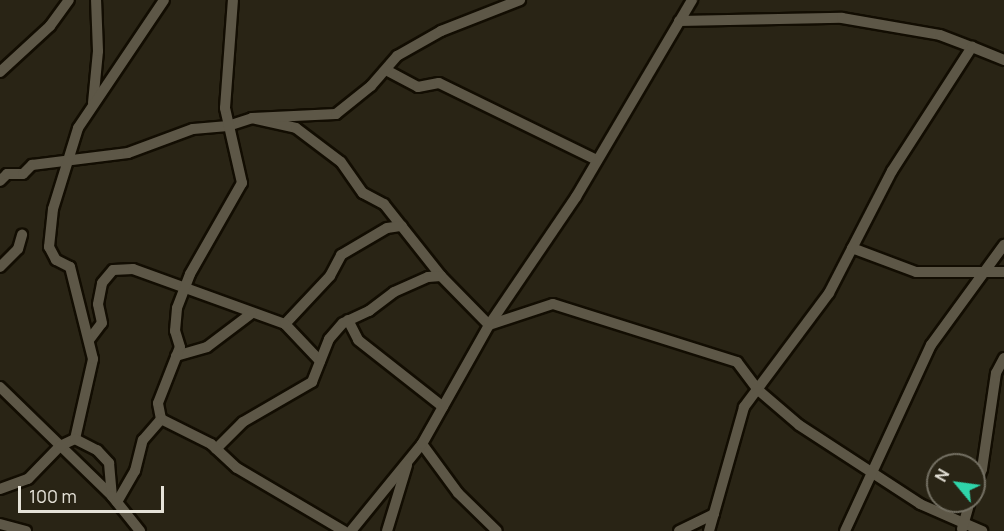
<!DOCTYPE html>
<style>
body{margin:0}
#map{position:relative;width:1004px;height:531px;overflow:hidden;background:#292415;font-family:Manrope,sans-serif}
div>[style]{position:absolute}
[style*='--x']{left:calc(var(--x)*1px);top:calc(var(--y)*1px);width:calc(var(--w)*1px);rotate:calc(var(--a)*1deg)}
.roads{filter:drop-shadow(2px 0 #120d02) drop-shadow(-2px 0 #120d02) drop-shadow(0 2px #120d02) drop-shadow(0 -2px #120d02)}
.street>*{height:10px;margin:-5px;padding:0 5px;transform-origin:5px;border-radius:5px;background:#5d5747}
span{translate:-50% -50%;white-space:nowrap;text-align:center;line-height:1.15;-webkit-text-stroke:4.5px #292415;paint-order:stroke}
.north{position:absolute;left:926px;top:453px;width:60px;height:60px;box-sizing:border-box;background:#292415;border:2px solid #747063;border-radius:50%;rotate:299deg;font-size:16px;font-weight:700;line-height:24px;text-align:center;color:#e5e2d8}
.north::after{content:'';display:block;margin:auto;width:21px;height:27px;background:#2fd4aa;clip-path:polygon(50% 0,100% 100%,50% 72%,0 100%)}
.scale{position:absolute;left:18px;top:486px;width:146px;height:27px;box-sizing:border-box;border:3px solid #e5e2d8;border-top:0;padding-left:8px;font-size:18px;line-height:21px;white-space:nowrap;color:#e5e2d8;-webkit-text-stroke:4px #292415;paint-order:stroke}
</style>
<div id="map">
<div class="roads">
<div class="street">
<i style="--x:679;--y:21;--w:163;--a:-1.1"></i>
<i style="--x:842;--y:18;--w:99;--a:9.8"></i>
<i style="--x:940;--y:35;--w:34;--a:21"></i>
<i style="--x:386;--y:70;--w:36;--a:28"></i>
<i style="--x:418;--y:87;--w:21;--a:-11"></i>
<i style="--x:439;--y:83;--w:176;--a:26"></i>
<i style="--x:0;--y:72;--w:68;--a:-42.6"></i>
<i style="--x:50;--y:26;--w:32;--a:-54"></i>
<i style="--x:93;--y:103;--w:52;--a:-84.5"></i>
<i style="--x:98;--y:51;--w:51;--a:-92.2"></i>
<i style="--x:252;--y:118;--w:45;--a:12.8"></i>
<i style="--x:296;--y:128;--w:56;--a:37.1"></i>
<i style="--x:341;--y:162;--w:38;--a:55"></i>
<i style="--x:363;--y:193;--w:24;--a:28"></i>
<i style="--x:384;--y:204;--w:92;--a:51.6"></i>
<i style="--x:441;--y:276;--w:69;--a:45.6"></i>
<i style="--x:489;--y:325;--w:67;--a:-18.2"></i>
<i style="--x:553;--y:304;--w:193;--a:17.5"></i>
<i style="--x:737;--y:362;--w:34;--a:53"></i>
<i style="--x:757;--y:389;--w:55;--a:40.6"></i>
<i style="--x:799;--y:425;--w:145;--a:33.1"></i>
<i style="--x:920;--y:504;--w:68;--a:23.5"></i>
<i style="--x:0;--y:181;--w:10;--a:-45"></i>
<i style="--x:7;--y:174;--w:16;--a:0"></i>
<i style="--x:23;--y:174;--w:13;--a:-45"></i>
<i style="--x:32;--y:165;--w:97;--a:-7.1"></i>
<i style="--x:128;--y:153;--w:69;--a:-20.3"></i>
<i style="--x:193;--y:129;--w:35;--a:-5"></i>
<i style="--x:228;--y:126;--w:25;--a:-18"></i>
<i style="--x:252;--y:118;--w:84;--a:-2.7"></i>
<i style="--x:336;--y:114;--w:45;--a:-38.7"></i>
<i style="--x:371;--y:86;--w:40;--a:-49"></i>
<i style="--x:397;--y:56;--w:51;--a:-29.6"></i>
<i style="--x:441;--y:31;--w:85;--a:-21.4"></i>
<i style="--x:852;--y:248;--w:68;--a:20.6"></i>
<i style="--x:916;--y:272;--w:88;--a:0"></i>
<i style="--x:0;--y:267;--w:25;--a:-45"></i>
<i style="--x:18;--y:249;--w:15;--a:-74"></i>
<i style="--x:348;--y:320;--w:22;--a:63"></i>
<i style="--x:358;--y:340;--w:108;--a:38.2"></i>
<i style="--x:285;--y:324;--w:66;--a:-46.8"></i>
<i style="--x:330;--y:276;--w:24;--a:-62"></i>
<i style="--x:341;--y:255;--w:53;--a:-30.4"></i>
<i style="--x:387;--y:228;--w:15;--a:-8"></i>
<i style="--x:89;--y:340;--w:21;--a:-53"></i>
<i style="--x:102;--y:323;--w:19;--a:-102"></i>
<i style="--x:98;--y:304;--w:21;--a:-79"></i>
<i style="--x:102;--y:283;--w:17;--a:-50"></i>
<i style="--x:113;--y:270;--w:20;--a:-3"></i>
<i style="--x:133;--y:269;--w:162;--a:19.9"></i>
<i style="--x:285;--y:324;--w:51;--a:46.6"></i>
<i style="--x:176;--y:356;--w:32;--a:-16"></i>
<i style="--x:207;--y:347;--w:56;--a:-37.1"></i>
<i style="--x:0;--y:387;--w:156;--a:44.2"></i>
<i style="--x:161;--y:419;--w:16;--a:-101"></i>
<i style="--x:158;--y:403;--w:60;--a:-68.6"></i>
<i style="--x:180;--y:347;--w:17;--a:-107"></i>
<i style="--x:175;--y:331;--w:23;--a:-85"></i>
<i style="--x:177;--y:308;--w:36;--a:-69"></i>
<i style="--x:190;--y:274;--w:105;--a:-60.3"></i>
<i style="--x:242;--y:183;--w:77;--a:-102.8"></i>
<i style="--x:225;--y:108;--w:108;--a:-85.8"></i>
<i style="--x:75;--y:439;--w:82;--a:-77.3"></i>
<i style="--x:93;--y:359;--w:95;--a:-104"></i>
<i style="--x:70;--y:267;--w:16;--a:-153"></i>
<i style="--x:56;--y:260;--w:15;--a:-118"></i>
<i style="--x:49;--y:247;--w:38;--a:-84"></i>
<i style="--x:53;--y:209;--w:85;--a:-72.8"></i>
<i style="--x:78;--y:128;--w:154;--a:-56.1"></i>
<i style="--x:422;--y:444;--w:61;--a:53.7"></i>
<i style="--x:458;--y:493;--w:54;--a:44.3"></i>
<i style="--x:216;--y:449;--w:38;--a:-45"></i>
<i style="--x:243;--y:422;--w:80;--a:-30.1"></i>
<i style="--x:312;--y:382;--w:46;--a:-68.4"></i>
<i style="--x:329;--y:339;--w:21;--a:-49"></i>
<i style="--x:343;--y:323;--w:29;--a:-25"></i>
<i style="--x:369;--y:311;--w:31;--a:-37"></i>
<i style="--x:394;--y:292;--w:37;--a:-24"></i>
<i style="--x:428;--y:277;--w:13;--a:-4"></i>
<i style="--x:0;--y:489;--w:30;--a:-20"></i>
<i style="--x:28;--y:479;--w:46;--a:-45.9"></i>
<i style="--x:60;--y:446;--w:17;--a:-25"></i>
<i style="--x:75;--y:439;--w:25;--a:27"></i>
<i style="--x:97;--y:450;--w:18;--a:47"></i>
<i style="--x:109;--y:463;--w:33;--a:85"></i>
<i style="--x:112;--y:496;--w:45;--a:51.3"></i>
<i style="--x:974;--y:490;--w:22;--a:-69"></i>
<i style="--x:982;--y:469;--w:97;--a:-81.7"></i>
<i style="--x:996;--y:373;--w:17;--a:-62"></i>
<i style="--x:117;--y:502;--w:36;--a:-60"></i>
<i style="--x:135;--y:471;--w:32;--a:-76"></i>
<i style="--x:143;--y:440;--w:28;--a:-49"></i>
<i style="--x:161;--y:419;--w:56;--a:26.6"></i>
<i style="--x:211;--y:444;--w:35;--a:43"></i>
<i style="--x:237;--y:468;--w:124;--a:30.5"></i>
<i style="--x:0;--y:524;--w:27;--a:15"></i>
<i style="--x:962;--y:529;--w:29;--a:-74"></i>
<i style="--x:351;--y:531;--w:112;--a:-50.8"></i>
<i style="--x:422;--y:444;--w:137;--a:-60.6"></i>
<i style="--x:489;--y:325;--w:155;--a:-55.8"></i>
<i style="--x:576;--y:197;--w:229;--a:-59.5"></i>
<i style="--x:387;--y:531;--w:69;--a:-73.1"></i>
<i style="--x:679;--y:531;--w:39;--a:-26"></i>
<i style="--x:709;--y:531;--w:129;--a:-74.2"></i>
<i style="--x:744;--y:407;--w:142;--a:-53.3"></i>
<i style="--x:829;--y:293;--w:137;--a:-62.7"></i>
<i style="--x:892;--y:171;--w:148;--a:-57.2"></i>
<i style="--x:972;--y:47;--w:35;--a:22"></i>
<i style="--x:845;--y:531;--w:205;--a:-65.2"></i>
<i style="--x:931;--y:345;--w:124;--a:-53.9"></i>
</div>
</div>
<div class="north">N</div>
<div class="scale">100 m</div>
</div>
